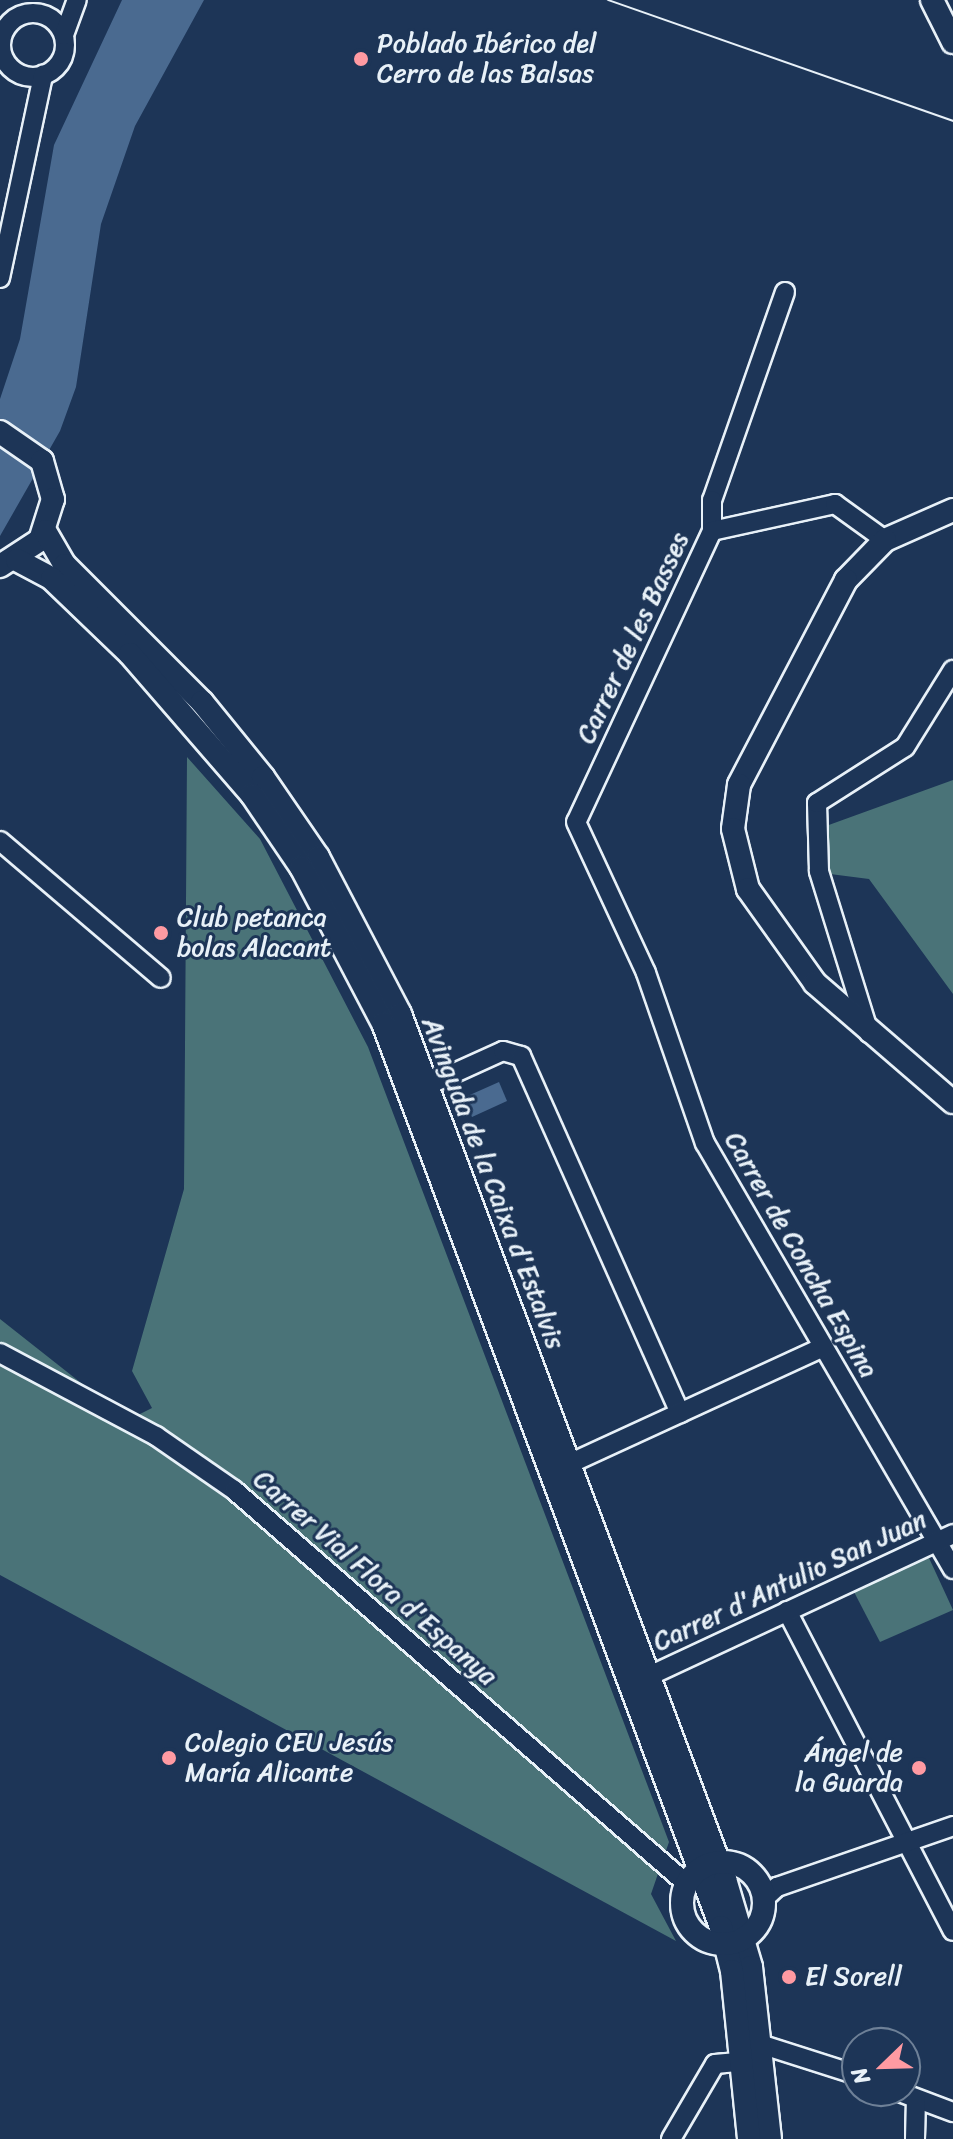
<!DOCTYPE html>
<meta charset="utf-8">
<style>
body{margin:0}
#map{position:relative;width:953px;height:2139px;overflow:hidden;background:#1d3557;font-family:Sriracha,sans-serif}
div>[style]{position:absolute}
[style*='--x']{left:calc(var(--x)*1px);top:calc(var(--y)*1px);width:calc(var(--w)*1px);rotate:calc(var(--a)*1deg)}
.green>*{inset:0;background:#4a7378}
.water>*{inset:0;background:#4a6a90}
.roads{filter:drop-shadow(2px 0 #e8f1f8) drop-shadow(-2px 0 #e8f1f8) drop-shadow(0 2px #e8f1f8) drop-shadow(0 -2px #e8f1f8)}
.minor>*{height:18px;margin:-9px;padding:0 9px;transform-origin:9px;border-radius:9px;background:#1d3557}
.minor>.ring{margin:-9px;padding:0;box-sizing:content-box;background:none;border:18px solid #1d3557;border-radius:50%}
.major>*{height:22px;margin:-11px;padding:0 11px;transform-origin:11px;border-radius:11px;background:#1d3557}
.major>.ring{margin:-11px;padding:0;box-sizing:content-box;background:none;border:22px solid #1d3557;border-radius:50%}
.tram>*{height:2px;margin:-1px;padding:0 1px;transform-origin:1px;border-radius:1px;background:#e8f1f8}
.dots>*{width:22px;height:22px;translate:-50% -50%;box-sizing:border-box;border:4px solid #1d3557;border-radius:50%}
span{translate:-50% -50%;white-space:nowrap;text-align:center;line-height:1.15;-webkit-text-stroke:6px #1d3557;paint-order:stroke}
.poi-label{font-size:26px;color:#e8f1f8}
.left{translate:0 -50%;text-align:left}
.right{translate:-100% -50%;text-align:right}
.street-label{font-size:26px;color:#e8f1f8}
.north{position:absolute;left:841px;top:2027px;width:80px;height:80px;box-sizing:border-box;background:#1d3557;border:2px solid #6e8097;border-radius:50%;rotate:247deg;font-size:22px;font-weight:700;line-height:32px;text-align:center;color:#e8f1f8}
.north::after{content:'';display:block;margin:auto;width:28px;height:36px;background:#ff9aa2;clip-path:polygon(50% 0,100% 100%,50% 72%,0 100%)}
</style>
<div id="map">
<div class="green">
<i style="clip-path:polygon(187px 757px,260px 839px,368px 1047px,669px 1842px,651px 1894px,676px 1941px,0 1575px,0 1319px,128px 1420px,152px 1408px,132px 1371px,184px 1189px)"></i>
<i style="clip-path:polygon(953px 780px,953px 994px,869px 879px,830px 874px,826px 826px)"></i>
<i style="clip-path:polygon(929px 1558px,953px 1610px,880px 1642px,853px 1590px)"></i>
</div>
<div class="water">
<i style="clip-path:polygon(122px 0,204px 0,135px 126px,101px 224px,76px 387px,60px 431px,0 536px,0 399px,20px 339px,54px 145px)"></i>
<i style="clip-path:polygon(499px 1082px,507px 1101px,472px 1117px,463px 1098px)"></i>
</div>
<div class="roads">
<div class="minor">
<i class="ring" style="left:1px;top:13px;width:46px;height:46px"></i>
<i style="--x:64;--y:35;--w:37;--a:-70"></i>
<i style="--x:0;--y:278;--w:208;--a:-78"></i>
<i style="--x:785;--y:292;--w:220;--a:109.3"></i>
<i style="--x:712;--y:500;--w:31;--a:90"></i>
<i style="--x:712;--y:531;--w:321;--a:115"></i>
<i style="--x:576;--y:822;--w:166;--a:65.1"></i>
<i style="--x:646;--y:973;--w:180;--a:70.9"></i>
<i style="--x:705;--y:1143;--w:493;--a:59.8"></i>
<i style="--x:712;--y:531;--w:126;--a:-12.4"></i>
<i style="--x:835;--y:504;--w:62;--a:35.8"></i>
<i style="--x:0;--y:841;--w:211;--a:40.4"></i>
<i style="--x:869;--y:1033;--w:170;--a:-107.2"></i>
<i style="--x:819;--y:871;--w:68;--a:-91.7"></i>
<i style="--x:817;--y:803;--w:104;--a:-32.5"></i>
<i style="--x:905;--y:747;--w:91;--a:-58.1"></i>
<i style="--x:428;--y:1085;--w:82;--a:-24.4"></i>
<i style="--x:503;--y:1051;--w:19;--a:16"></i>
<i style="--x:521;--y:1056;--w:391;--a:66"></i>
<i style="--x:0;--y:1353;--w:177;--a:28"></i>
<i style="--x:156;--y:1436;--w:95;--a:34.7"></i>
<i style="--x:234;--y:1490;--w:600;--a:41.02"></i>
<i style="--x:569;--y:1464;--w:280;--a:-24.7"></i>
<i style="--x:787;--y:1611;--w:360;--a:62.6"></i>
<i style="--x:649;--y:1676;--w:336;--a:-25"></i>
<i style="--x:764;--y:1899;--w:18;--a:-43"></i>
<i style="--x:777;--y:1887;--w:186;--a:-19.1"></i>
<i style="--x:760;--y:2044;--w:102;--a:17.7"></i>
<i style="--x:897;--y:2091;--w:60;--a:20.6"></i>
<i style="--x:671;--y:2139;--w:87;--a:-59.6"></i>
<i style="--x:715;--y:2064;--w:25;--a:-5"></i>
<i style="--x:915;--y:2139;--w:40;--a:-88.6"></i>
</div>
<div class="major">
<i style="--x:932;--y:0;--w:47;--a:63.4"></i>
<i style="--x:0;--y:432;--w:51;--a:34.6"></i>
<i style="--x:42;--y:461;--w:40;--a:74"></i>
<i style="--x:53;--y:499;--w:43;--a:107.6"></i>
<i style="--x:40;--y:540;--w:48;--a:147"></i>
<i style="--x:953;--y:510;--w:74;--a:156.2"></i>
<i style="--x:885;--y:540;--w:56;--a:134.3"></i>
<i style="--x:846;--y:580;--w:231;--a:117.6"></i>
<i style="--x:739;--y:785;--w:44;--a:97.8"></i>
<i style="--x:733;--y:829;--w:62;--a:76"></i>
<i style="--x:748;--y:889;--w:115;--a:54.5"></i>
<i style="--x:815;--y:983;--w:182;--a:40.8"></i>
<i style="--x:45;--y:531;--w:39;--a:60"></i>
<i style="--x:65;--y:565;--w:194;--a:45"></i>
<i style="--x:202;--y:702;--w:97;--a:50.9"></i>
<i style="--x:263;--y:777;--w:97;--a:55.5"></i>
<i style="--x:318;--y:857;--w:177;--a:62.4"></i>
<i style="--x:400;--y:1014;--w:924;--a:69.41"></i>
<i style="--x:725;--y:1879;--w:92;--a:73.5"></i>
<i style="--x:751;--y:1967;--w:173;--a:83.7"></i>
<i style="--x:17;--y:560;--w:40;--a:28"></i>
<i style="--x:52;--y:579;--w:108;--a:43.9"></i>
<i style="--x:130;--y:654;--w:186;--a:49.1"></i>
<i style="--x:252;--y:795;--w:87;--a:55.8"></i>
<i style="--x:301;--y:867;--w:176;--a:62.3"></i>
<i style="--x:383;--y:1023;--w:965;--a:69.5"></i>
<i style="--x:721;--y:1927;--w:45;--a:76"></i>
<i style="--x:732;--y:1971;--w:169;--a:84.2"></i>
<i class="ring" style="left:682px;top:1862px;width:60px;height:60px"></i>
</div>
</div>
<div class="tram">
<i style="--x:608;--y:0;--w:366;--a:19.3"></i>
</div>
<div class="dots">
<i style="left:361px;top:59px;background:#ff9aa2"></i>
<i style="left:161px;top:933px;background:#ff9aa2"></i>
<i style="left:169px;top:1758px;background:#ff9aa2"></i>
<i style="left:919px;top:1768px;background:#ff9aa2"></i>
<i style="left:789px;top:1977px;background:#ff9aa2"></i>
</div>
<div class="poi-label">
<span class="left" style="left:377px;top:59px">Poblado Ibérico del<br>Cerro de las Balsas</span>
<span class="left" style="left:177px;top:933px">Club petanca<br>bolas Alacant</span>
<span class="left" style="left:185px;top:1758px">Colegio CEU Jesús<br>María Alicante</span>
<span class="right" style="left:903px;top:1768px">Ángel de<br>la Guarda</span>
<span class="left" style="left:805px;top:1977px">El Sorell</span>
</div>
<div class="street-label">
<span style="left:633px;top:638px;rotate:-65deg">Carrer de les Basses</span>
<span style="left:493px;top:1183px;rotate:69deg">Avinguda de la Caixa d'Estalvis</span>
<span style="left:801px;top:1255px;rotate:60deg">Carrer de Concha Espina</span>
<span style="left:375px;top:1578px;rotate:41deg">Carrer Vial Flora d'Espanya</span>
<span style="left:790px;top:1581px;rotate:-25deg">Carrer d'Antulio San Juan</span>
</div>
<div class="north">N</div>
</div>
